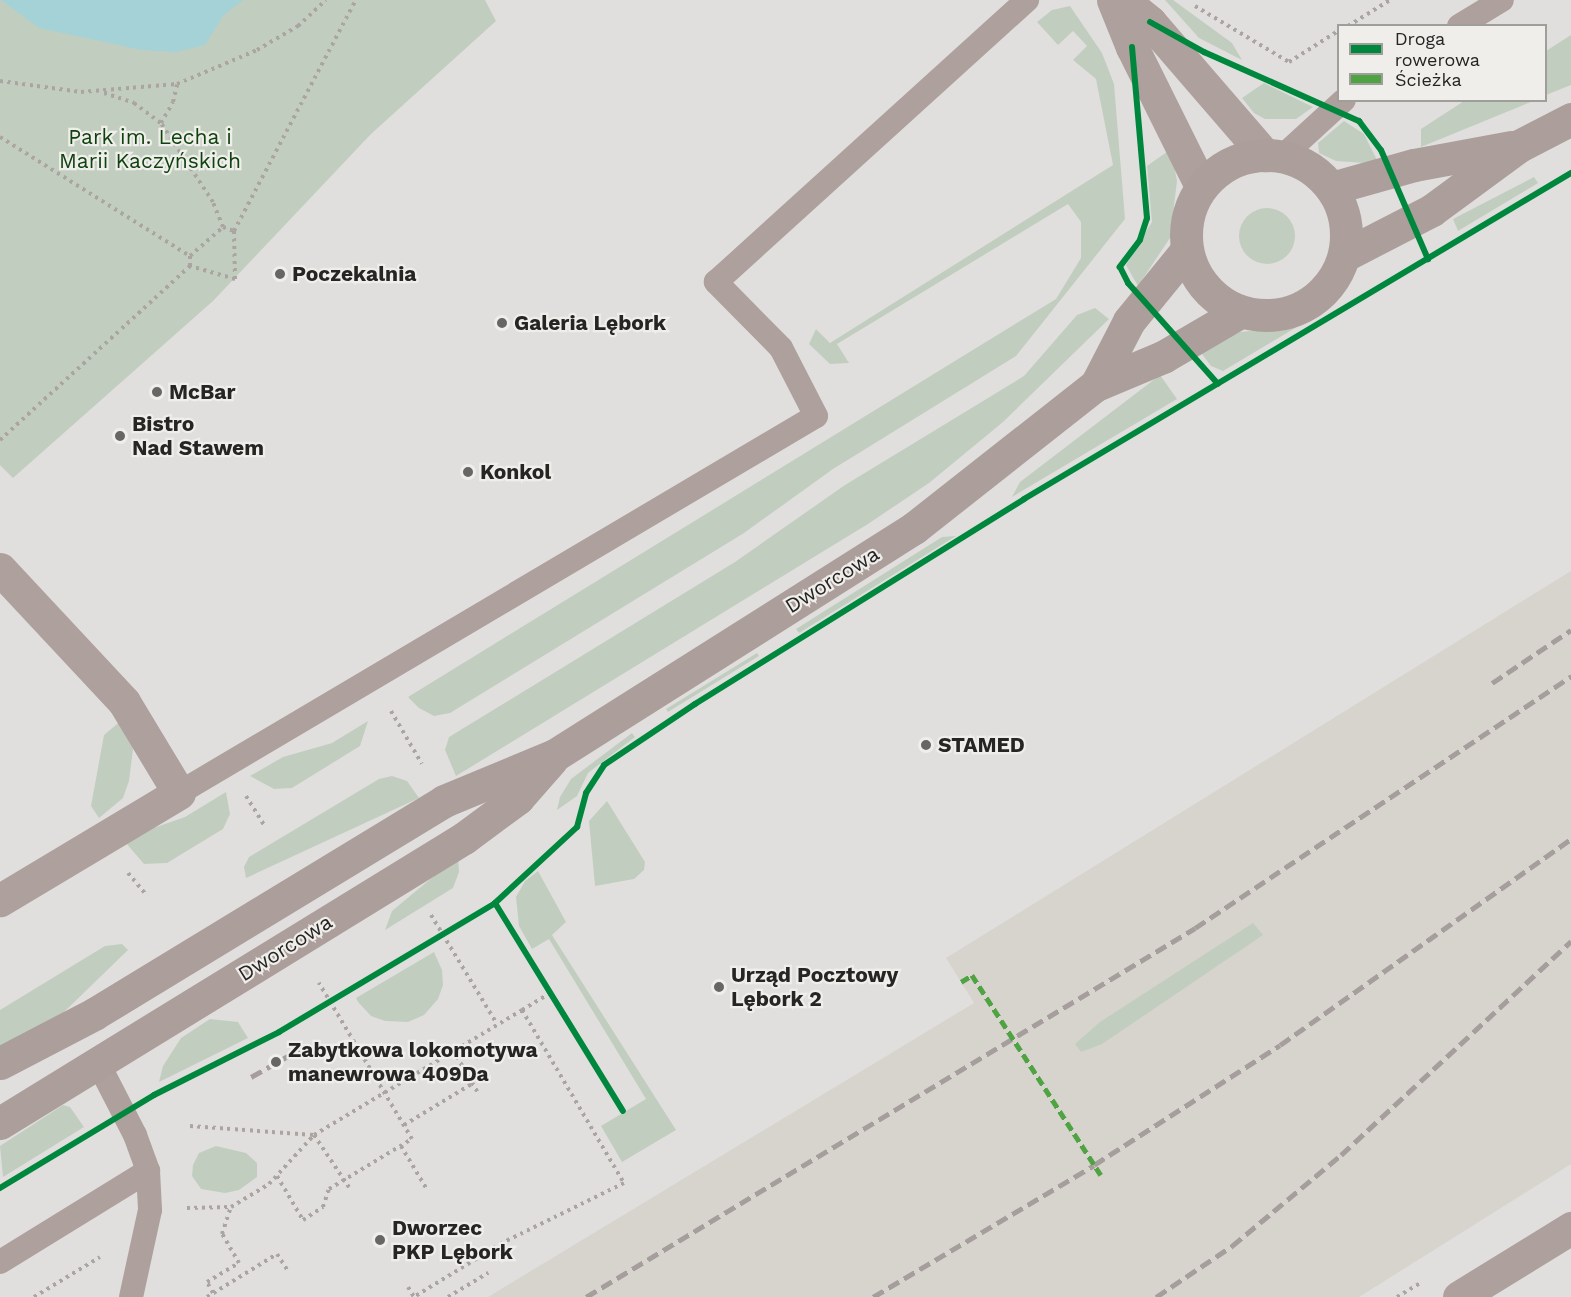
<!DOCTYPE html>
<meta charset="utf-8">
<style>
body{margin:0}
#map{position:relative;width:1571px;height:1297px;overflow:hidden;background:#e0dfde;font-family:"Work Sans",sans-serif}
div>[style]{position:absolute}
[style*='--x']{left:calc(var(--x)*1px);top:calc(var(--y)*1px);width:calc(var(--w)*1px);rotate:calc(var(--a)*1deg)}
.built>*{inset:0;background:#d6d4cd}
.green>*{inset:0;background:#c1cebf}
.round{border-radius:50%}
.water>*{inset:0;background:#a4d2d6}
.path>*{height:4px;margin-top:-2px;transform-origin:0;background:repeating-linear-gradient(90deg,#aca4a1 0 3px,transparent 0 7.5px)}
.lane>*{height:24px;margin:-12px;padding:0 12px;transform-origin:12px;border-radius:12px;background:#aea09d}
.street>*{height:33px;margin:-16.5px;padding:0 16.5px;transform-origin:16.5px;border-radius:16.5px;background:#aea09d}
.secondary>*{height:33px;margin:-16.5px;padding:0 16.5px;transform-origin:16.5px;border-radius:16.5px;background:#ac9e9b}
.secondary>.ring{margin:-16.5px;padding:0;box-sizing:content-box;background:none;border:33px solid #ac9e9b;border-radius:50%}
.rail>*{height:4.5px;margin-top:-2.25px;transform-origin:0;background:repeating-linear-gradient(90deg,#a59e9c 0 12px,transparent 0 18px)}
.quiet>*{height:4.5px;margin-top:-2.25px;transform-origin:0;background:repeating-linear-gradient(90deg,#50a342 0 9px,transparent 0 13.5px)}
.cycleway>*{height:6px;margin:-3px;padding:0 3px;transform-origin:3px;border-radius:3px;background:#00873e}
.dots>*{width:16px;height:16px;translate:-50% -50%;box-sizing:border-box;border:3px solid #efeeea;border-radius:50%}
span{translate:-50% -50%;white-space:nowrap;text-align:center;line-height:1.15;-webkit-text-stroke:4.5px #efeeea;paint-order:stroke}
.park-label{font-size:21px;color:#0f420f}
.poi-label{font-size:21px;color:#262524;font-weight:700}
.left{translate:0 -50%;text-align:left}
.street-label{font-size:21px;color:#262524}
.legend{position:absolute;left:1337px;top:24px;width:210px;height:78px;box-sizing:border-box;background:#efeeea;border:2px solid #9f9e9b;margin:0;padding:8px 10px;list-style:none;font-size:18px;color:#262524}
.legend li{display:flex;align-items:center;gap:12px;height:30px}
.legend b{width:30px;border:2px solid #9f9e9b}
</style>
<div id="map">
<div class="built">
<i style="clip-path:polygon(1571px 571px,1571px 1164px,1359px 1297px,488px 1297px,974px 1003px,946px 958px)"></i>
</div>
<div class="green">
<i style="clip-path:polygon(0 0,485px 0,496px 21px,371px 134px,213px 301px,13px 478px,0 465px)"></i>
<i style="clip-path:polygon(1165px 0,1173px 0,1232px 43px,1242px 60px,1199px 38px)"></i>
<i style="clip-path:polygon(1070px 6px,1102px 53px,1114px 84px,1125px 219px,1016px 356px,833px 469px,744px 533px,450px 713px,434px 716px,419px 708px,408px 697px,1056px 299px,1081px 258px,1081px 222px,1068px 204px,837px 344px,849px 363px,830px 364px,809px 344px,816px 329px,830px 343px,1113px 165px,1096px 79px,1073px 60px,1087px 46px,1073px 31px,1058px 45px,1037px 22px,1052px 10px)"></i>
<i style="clip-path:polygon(1571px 35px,1571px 85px,1546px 95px,1546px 51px)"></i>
<i style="clip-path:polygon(1264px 83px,1313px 107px,1296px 119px,1265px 119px,1254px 113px,1242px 98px)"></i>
<i style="clip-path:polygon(1464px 101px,1533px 101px,1421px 147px,1421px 129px)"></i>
<i style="clip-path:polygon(1344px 121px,1364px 134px,1379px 164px,1336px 161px,1319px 153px,1318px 143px)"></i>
<i style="clip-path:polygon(1171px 149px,1177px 181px,1170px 238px,1138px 286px,1126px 265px,1152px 222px,1147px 166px)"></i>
<i style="clip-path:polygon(1534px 177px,1538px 183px,1458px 231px,1453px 219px)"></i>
<i class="round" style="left:1239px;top:208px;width:56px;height:56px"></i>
<i style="clip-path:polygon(1095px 308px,1109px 319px,1003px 422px,929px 483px,868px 524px,456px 776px,445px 750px,449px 737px,735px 562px,845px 485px,1024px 376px,1077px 315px)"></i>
<i style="clip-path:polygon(1307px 321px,1223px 371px,1211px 366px,1199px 350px,1240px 332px,1291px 327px)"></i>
<i style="clip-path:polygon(1160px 375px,1177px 399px,1012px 497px,1020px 482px)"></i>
<i style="clip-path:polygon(956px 536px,799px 633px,796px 629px,942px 537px)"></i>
<i style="clip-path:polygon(757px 653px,759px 656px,668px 712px,666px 709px)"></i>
<i style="clip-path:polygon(123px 719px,133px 749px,129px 781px,123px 798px,99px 818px,91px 806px,104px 735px)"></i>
<i style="clip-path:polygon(368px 721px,360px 746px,292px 788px,274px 789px,250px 776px,283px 757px,332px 743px)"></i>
<i style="clip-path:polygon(632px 733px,635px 737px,588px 773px,577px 796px,557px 810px,560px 797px,571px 779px)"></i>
<i style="clip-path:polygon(392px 776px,407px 781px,419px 798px,246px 878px,244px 867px,249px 857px,379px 779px)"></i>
<i style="clip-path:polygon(226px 792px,230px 814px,223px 829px,167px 863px,144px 864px,126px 843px,145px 831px,185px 817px)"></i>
<i style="clip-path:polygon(607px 801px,645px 862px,644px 870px,634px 879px,595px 886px,589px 821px)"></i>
<i style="clip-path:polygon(458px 856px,459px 872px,453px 888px,385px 930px,392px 911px)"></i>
<i style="clip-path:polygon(538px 871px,566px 922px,552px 935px,676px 1130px,622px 1162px,601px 1126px,646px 1099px,549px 939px,532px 949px,519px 926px,516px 897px,525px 881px)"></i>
<i style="clip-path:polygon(1253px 923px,1263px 935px,1102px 1044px,1081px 1052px,1075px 1044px,1100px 1022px)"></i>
<i style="clip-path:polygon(122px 944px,128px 950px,63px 1013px,0 1048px,0 1010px,105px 946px)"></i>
<i style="clip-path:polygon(434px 952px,442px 970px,443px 985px,438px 999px,424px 1015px,408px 1022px,385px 1021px,371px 1016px,358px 1002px,356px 998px)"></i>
<i style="clip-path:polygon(210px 1019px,238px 1022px,248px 1038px,159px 1082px,163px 1066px,181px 1038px)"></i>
<i style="clip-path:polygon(63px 1105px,70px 1107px,84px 1127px,3px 1177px,0 1146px)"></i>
<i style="clip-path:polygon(216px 1146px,246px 1153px,257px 1163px,257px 1177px,239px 1190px,225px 1193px,201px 1189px,192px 1176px,193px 1165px,199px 1153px)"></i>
</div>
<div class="water">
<i style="clip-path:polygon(1px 0,243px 0,223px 16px,205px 45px,176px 52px,142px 50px,39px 28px)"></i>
</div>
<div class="path">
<i style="--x:1195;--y:6;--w:109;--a:30.8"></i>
<i style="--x:1289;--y:62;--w:58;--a:-32.3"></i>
<i style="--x:1348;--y:26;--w:49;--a:-31.8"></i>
<i style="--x:0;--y:81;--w:82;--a:7.7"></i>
<i style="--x:81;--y:92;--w:96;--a:-4.8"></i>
<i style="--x:104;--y:93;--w:32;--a:18"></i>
<i style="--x:134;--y:103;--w:34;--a:37"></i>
<i style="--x:0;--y:137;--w:224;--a:32.1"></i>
<i style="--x:223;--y:227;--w:27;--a:-112"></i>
<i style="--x:213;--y:202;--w:95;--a:-123.4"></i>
<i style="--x:161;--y:123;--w:24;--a:-60"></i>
<i style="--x:173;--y:102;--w:18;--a:-77"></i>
<i style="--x:177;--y:84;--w:87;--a:-23"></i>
<i style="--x:257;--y:50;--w:48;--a:-30.3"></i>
<i style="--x:298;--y:26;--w:38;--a:-43"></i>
<i style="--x:223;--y:227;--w:12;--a:20"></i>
<i style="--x:234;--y:231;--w:48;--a:88.8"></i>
<i style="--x:235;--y:279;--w:47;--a:-163.9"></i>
<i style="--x:190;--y:266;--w:10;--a:-90"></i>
<i style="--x:190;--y:256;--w:44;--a:-41.3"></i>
<i style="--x:234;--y:231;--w:261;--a:-62.2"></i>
<i style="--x:0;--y:440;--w:258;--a:-42.5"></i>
<i style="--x:391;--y:711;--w:61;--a:59.7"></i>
<i style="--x:246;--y:796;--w:34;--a:58"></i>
<i style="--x:128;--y:873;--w:30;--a:50"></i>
<i style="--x:431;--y:915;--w:127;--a:58.8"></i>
<i style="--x:522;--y:1010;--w:33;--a:-31"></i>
<i style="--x:453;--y:1050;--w:48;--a:59.7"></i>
<i style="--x:404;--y:1125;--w:81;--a:-31.3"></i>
<i style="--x:190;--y:1126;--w:124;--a:4.2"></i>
<i style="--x:314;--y:1135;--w:63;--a:56.1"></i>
<i style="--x:401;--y:1146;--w:49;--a:59.2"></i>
<i style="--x:277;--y:1176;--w:51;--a:59.4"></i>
<i style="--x:303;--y:1220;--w:24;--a:-33"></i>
<i style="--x:323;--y:1207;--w:19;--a:-72"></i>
<i style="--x:329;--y:1189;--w:97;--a:-31.1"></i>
<i style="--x:412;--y:1139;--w:182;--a:-120.8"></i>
<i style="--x:187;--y:1208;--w:44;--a:-1.3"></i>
<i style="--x:231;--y:1207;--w:44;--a:-31.2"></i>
<i style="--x:269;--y:1184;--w:67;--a:-47.4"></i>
<i style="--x:314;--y:1135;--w:243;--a:-31"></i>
<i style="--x:522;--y:1010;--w:201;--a:59.5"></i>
<i style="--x:624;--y:1183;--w:136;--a:153.8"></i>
<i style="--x:502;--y:1243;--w:103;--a:148.5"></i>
<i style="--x:408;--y:1287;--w:12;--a:59"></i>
<i style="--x:213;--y:1293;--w:13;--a:-119"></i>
<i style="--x:207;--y:1282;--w:37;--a:-31"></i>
<i style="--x:239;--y:1263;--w:34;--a:-120"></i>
<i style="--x:222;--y:1234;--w:28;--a:-72"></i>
<i style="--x:34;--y:1297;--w:77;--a:-31.2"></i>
<i style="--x:207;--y:1297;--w:82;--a:-31.6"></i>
<i style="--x:277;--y:1254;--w:20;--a:57"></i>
<i style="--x:448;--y:1297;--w:47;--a:-31"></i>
<i style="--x:1397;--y:1297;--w:26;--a:-31"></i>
</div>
<div class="lane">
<i style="--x:1459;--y:26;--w:50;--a:-31.2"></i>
<i style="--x:1284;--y:155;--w:81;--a:-42.5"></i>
<i style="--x:179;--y:793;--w:740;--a:-30.62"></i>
<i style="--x:816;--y:416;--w:76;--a:-117.2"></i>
<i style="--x:781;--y:348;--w:93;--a:-134.6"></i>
<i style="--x:716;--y:282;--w:420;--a:-42.2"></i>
<i style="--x:98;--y:1063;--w:81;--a:62.8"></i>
<i style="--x:135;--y:1135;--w:38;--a:70"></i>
<i style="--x:148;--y:1171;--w:39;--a:87"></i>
<i style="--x:150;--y:1210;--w:89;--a:102.3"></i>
<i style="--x:0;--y:1262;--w:174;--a:-31.6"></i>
</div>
<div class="street">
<i style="--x:1113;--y:0;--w:51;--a:68"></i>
<i style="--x:1132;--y:47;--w:155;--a:63.6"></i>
<i style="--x:1123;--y:0;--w:35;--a:39"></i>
<i style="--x:1150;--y:22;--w:176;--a:49.2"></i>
<i style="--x:0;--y:569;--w:182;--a:47"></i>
<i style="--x:124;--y:702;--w:106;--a:58.9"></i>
<i style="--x:179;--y:793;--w:209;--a:149.1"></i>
<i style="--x:1459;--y:1297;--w:132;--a:-31.6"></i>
</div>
<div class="secondary">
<i class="ring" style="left:1186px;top:155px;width:127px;height:127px"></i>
<i style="--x:1332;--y:188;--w:85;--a:-15.7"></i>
<i style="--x:1414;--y:165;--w:99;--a:-10.5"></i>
<i style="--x:1345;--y:255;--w:98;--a:-27.3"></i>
<i style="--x:1432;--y:210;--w:108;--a:-36.3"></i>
<i style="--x:1519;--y:146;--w:59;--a:-27.4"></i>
<i style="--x:1096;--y:385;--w:72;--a:-62.7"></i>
<i style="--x:1129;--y:321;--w:90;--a:-50.8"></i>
<i style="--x:0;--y:1063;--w:106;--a:-27.5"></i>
<i style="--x:94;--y:1014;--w:410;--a:-31.3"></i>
<i style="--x:444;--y:801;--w:120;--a:-22.5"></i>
<i style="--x:555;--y:755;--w:425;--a:-32.3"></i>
<i style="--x:914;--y:528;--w:231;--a:-38.2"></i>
<i style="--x:1096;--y:385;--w:73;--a:-22.7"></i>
<i style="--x:1163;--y:357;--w:89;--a:-30.3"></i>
<i style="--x:0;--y:1123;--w:545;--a:-31.56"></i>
<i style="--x:464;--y:838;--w:67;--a:-36.5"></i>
<i style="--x:518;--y:798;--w:52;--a:-48.9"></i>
</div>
<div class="rail">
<i style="--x:1492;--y:683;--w:95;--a:-33.9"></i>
<i style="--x:251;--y:1077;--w:56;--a:-29.7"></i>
<i style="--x:586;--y:1297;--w:712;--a:-31.21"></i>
<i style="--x:1195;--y:928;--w:453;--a:-33.8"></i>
<i style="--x:873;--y:1297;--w:257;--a:-30.8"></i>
<i style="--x:1094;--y:1165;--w:221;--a:-32.8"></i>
<i style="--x:1280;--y:1045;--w:357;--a:-35.3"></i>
<i style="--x:1156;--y:1297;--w:92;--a:-33.9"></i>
<i style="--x:1232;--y:1246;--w:142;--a:-39.9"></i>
<i style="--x:1341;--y:1155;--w:314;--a:-42.9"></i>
</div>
<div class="quiet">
<i style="--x:961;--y:982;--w:13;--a:-32"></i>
<i style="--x:972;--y:975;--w:238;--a:57.2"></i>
</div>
<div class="cycleway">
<i style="--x:1150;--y:22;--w:62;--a:29.1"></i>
<i style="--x:1204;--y:52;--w:170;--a:24"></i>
<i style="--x:1359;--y:121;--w:36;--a:53"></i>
<i style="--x:1381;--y:150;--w:119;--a:66.7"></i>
<i style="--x:1132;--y:47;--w:172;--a:85"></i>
<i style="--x:1147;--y:218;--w:23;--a:108"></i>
<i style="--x:1140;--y:240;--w:34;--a:127"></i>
<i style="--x:1120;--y:267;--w:18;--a:63"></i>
<i style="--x:1128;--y:283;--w:135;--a:48.3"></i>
<i style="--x:495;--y:903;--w:244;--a:58.4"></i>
<i style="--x:0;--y:1188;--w:180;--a:-31.1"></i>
<i style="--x:154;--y:1095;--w:140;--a:-26.7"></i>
<i style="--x:279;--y:1032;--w:252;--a:-30.8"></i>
<i style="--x:495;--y:903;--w:112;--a:-42.8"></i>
<i style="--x:577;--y:827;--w:35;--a:-75"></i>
<i style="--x:586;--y:793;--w:33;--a:-57"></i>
<i style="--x:604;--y:765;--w:110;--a:-33.8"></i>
<i style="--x:695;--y:704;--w:388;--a:-31.9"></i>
<i style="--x:1024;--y:499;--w:637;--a:-30.79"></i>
</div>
<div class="dots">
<i style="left:280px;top:274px;background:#676665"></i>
<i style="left:502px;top:323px;background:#676665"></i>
<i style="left:157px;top:392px;background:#676665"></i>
<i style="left:120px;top:436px;background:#676665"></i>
<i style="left:468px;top:472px;background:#676665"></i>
<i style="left:926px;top:745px;background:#676665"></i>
<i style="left:719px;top:987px;background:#676665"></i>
<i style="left:276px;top:1062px;background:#676665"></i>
<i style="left:380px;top:1240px;background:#676665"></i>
</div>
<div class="park-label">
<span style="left:150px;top:149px">Park im. Lecha i<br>Marii Kaczyńskich</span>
</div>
<div class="poi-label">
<span class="left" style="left:292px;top:274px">Poczekalnia</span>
<span class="left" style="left:514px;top:323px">Galeria Lębork</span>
<span class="left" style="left:169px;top:392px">McBar</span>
<span class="left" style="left:132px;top:436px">Bistro<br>Nad Stawem</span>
<span class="left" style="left:480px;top:472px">Konkol</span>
<span class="left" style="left:938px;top:745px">STAMED</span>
<span class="left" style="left:731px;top:987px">Urząd Pocztowy<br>Lębork 2</span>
<span class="left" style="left:288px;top:1062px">Zabytkowa lokomotywa<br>manewrowa 409Da</span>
<span class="left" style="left:392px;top:1240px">Dworzec<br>PKP Lębork</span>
</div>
<div class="street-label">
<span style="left:832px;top:580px;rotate:-32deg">Dworcowa</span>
<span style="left:285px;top:948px;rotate:-32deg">Dworcowa</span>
</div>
<ul class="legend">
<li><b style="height:8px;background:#00873e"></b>Droga rowerowa</li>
<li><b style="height:8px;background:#50a342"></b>Ścieżka</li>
</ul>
</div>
